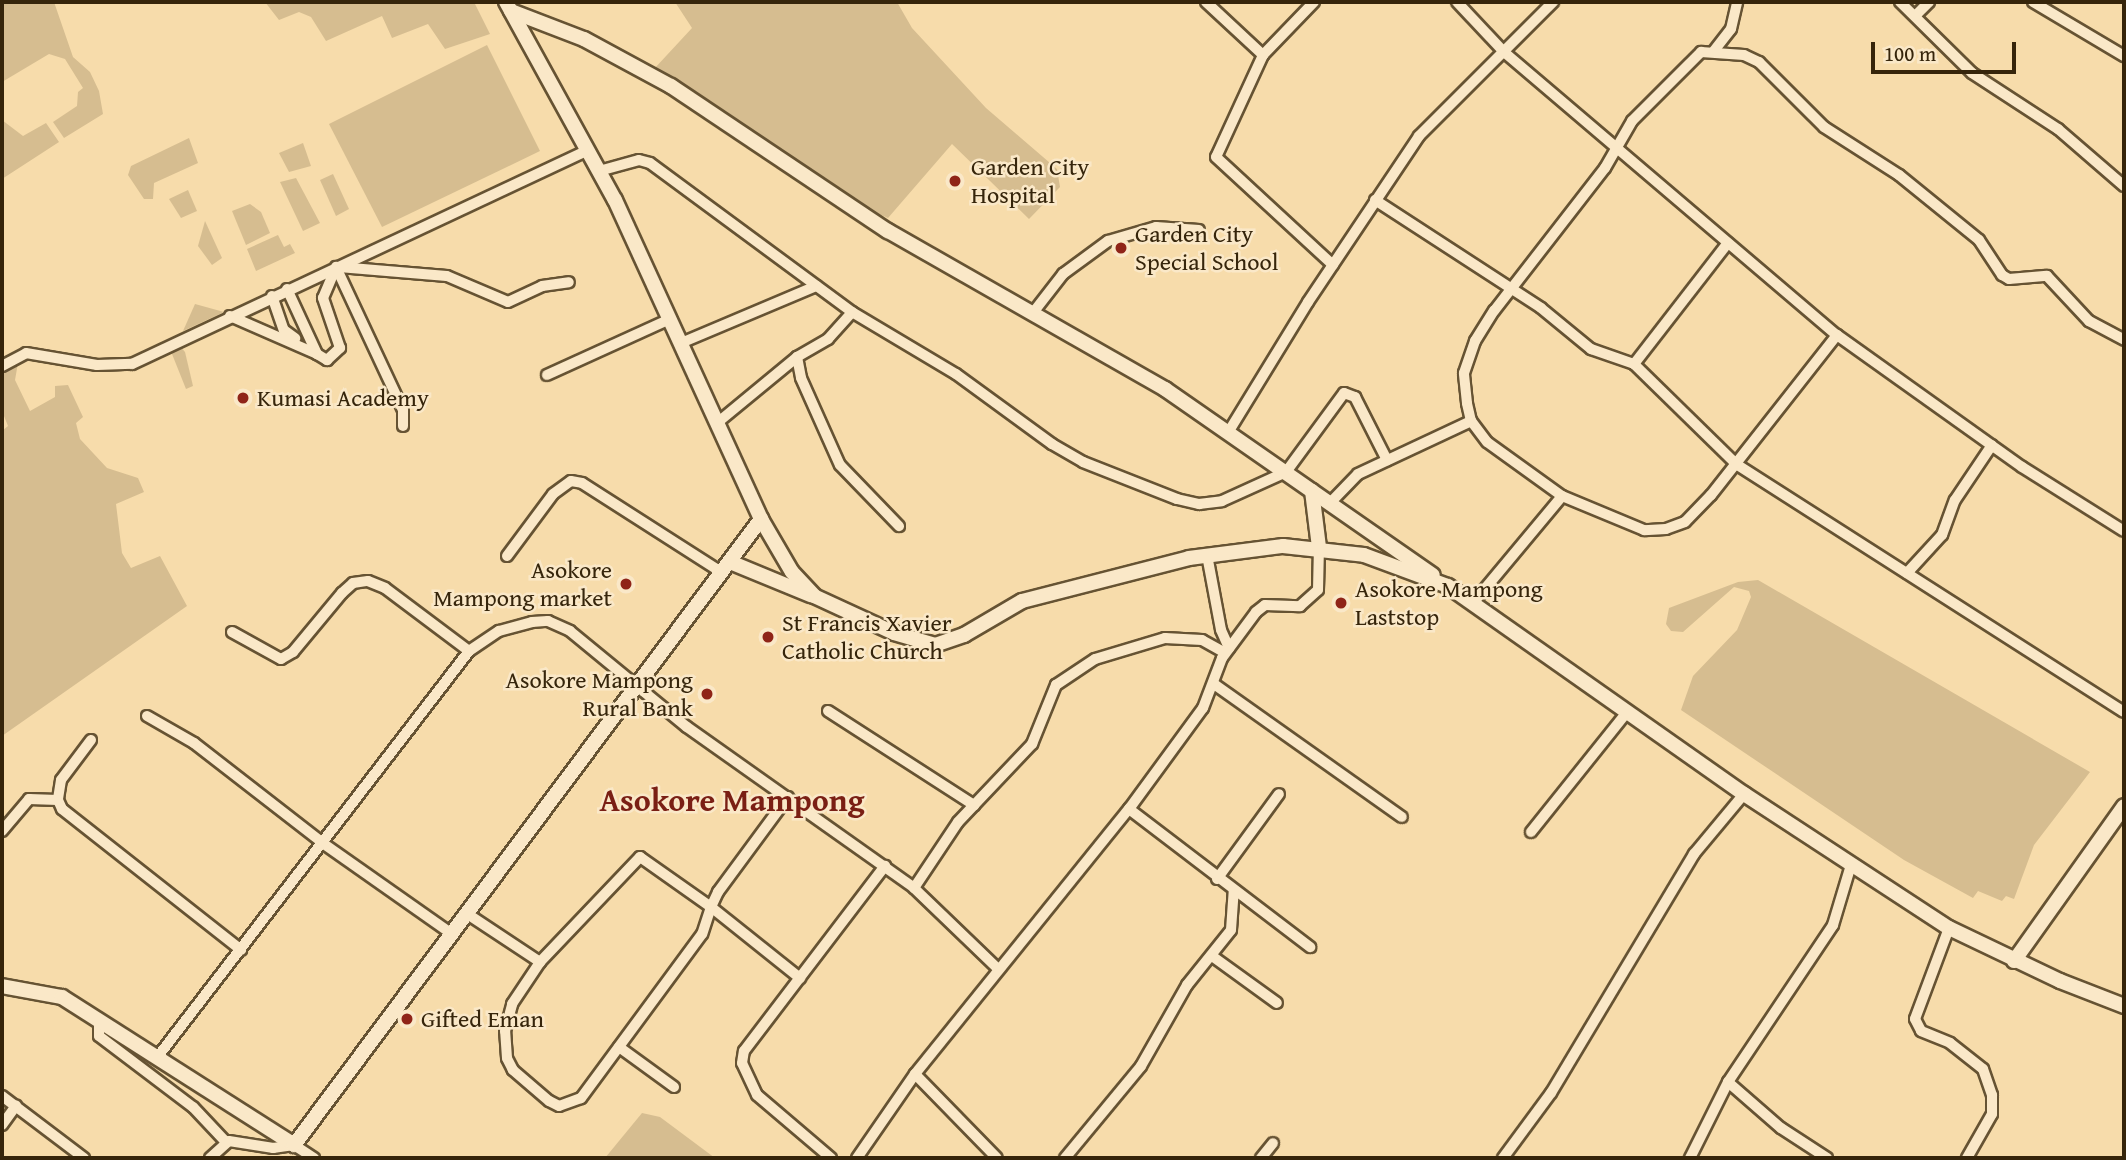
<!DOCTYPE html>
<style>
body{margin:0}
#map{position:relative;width:2126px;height:1160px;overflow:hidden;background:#f7dcab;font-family:"Gentium Book Plus",serif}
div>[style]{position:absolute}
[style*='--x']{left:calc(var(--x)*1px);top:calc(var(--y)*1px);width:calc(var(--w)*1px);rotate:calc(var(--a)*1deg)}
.green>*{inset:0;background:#d6bd90}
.roads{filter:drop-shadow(2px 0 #665333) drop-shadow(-2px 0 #665333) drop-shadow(0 2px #665333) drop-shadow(0 -2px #665333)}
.minor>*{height:10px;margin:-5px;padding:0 5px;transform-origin:5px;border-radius:5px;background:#fae8c8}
.tertiary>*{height:14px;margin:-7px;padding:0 7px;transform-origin:7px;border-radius:7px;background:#fae8c8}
.dots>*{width:19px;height:19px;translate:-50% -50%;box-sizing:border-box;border:4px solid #fae8c8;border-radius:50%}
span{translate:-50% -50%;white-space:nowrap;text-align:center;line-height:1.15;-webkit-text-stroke:5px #fae8c8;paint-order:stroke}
.poi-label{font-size:24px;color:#36250b}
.left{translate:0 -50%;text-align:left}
.right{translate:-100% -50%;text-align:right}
.district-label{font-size:32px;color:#7a1f14;font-weight:700}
.frame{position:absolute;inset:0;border:4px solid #36250b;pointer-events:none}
.scale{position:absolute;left:1871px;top:42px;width:145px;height:32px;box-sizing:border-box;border:4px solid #36250b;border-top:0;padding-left:9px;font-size:21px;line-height:24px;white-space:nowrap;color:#36250b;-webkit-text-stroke:5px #fae8c8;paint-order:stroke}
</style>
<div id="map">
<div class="green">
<i style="clip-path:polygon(2px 2px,54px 2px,73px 57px,90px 72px,99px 91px,103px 114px,64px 138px,53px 122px,77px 106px,78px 92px,83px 88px,65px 59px,49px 54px,2px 82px)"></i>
<i style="clip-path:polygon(265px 2px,474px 2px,490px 34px,445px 49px,428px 24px,392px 38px,382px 16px,326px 41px,311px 17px,299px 12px,279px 20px)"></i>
<i style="clip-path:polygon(675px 2px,897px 2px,912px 28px,986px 108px,1057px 169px,1060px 187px,1029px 219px,952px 144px,888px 218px,857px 204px,654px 69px,692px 28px)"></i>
<i style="clip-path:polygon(487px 45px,540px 151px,382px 227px,329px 124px)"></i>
<i style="clip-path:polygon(2px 120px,23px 136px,46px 123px,59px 142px,2px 179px)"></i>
<i style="clip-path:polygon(189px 138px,198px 163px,154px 183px,153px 199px,144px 199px,128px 175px,131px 166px)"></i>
<i style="clip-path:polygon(303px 143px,311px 166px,289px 172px,279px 153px)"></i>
<i style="clip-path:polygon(333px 174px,349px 209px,336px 216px,320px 180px)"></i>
<i style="clip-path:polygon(296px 178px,320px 223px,303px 231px,280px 182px)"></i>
<i style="clip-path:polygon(188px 190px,197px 211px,181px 218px,169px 199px)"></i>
<i style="clip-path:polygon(250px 204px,261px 212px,270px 233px,246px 245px,232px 211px)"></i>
<i style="clip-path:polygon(205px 221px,222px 258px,212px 265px,198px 246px)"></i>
<i style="clip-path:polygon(278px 235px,284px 247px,290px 244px,295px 253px,256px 271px,247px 249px)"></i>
<i style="clip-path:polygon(195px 304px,224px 312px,183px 331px)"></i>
<i style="clip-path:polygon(179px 345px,185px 352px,193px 386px,186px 389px,170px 349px)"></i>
<i style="clip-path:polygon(2px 361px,18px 363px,15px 380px,30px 411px,55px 397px,55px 386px,68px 385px,83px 417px,76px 423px,80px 439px,107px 468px,138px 478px,144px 492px,116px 504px,122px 553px,131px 568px,160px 556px,187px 606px,2px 736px,2px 431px,8px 426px,2px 411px)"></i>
<i style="clip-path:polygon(1758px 580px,2090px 772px,2034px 845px,2014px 899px,2006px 896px,2002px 901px,1978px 891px,1973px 898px,1904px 860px,1681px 710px,1693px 676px,1737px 630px,1751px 597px,1749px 591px,1734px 587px,1683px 632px,1671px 631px,1666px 624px,1669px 608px,1738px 582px)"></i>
<i style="clip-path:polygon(642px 1113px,660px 1117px,715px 1158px,605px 1158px)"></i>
</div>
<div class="roads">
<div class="minor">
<i style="--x:1206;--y:2;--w:78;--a:42.9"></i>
<i style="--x:1314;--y:2;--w:74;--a:133.9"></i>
<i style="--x:1263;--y:55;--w:112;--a:114.7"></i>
<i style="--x:1216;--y:157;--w:159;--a:42.7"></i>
<i style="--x:1457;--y:2;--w:69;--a:46.8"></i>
<i style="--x:1504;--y:52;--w:437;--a:40.4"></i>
<i style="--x:1837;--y:335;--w:227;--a:35.5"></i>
<i style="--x:2022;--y:467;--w:120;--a:32.1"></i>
<i style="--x:1900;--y:2;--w:101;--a:44.6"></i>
<i style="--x:1972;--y:73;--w:103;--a:33.1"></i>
<i style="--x:2058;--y:129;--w:87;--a:40.8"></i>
<i style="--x:2033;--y:2;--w:106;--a:30.7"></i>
<i style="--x:1915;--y:16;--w:20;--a:-45"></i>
<i style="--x:1713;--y:52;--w:29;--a:-52"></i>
<i style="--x:1731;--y:29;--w:28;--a:-77"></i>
<i style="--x:599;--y:171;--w:41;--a:-15.4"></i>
<i style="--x:639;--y:160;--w:11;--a:15"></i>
<i style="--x:650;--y:163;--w:251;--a:36.4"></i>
<i style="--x:852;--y:312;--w:121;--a:30.8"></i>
<i style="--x:956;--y:374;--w:119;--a:36.1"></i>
<i style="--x:1052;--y:444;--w:36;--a:30"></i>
<i style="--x:1083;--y:462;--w:101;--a:21.5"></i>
<i style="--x:1177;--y:499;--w:23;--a:13"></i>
<i style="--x:1199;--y:504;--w:23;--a:-7"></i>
<i style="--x:1222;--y:501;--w:70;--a:-24.4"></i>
<i style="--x:1286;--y:472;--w:98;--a:-53.7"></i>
<i style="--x:1344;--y:393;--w:12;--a:20"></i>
<i style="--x:1355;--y:397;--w:71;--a:63.1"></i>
<i style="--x:1375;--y:200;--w:198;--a:33"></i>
<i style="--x:1541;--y:308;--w:65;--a:39.4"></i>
<i style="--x:1591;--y:349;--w:46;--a:19.2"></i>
<i style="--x:1634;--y:364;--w:143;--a:44.4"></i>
<i style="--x:1736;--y:464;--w:460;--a:32.6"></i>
<i style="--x:339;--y:267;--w:108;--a:4.8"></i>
<i style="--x:447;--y:276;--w:66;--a:23.1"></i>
<i style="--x:508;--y:302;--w:38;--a:-25"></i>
<i style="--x:542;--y:286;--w:27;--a:-8"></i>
<i style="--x:287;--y:289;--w:72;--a:65.2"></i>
<i style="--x:317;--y:354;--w:12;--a:31"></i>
<i style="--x:327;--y:360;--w:18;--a:-43"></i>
<i style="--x:340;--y:348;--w:53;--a:-108.8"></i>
<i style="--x:323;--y:298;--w:34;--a:-67"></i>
<i style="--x:336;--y:267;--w:158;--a:64.9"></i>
<i style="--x:403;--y:410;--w:16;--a:90"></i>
<i style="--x:272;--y:296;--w:36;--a:71"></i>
<i style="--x:284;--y:330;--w:14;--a:36"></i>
<i style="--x:1032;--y:314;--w:51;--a:-52.2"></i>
<i style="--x:1063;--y:274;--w:56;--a:-36.3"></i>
<i style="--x:1108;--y:241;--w:50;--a:-16.3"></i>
<i style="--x:1156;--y:227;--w:43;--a:4"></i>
<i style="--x:230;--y:316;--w:95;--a:23.6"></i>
<i style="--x:1837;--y:335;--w:204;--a:128.2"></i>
<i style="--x:1711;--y:495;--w:37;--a:134"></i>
<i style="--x:1685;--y:522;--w:20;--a:160"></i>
<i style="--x:1666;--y:529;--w:22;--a:177"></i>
<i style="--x:1644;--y:530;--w:89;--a:-157.5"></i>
<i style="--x:1562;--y:496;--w:92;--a:-144.2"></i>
<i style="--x:1487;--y:442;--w:26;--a:-127"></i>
<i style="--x:1471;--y:421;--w:18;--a:-103"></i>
<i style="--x:1467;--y:403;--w:30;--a:-96"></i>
<i style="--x:1464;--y:373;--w:34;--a:-71"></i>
<i style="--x:1475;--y:341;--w:36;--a:-58"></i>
<i style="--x:1494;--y:311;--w:181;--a:-52.2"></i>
<i style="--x:1605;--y:168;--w:54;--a:-60.1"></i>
<i style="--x:1632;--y:121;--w:98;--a:-45"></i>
<i style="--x:1701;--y:52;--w:43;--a:4"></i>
<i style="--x:1744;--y:55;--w:17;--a:25"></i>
<i style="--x:1759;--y:62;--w:92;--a:45"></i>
<i style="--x:1824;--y:127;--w:89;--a:32.6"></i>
<i style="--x:1899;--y:175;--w:103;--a:39.1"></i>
<i style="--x:1979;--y:240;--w:42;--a:56.7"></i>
<i style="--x:2002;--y:275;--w:8;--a:30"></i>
<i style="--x:2009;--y:279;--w:38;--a:-5"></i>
<i style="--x:2047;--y:276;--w:62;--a:47"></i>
<i style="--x:2089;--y:321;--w:40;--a:28"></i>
<i style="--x:681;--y:343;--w:147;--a:-22.9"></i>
<i style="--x:797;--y:357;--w:21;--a:79"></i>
<i style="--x:801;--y:378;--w:95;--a:65.9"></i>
<i style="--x:840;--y:465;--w:85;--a:46"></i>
<i style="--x:1634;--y:364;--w:153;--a:-52.2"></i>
<i style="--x:2;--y:366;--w:27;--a:-28"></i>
<i style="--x:26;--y:353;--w:72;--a:9.6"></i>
<i style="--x:97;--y:365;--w:35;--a:-2"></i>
<i style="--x:132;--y:364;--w:501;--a:-25.13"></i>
<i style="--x:547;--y:375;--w:135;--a:-24.5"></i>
<i style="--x:717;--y:423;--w:104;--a:-39.5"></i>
<i style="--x:797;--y:357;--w:36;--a:-30"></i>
<i style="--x:828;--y:339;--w:36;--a:-48"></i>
<i style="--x:1229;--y:431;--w:151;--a:-58.5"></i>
<i style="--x:1308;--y:302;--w:200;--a:-56.2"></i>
<i style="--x:1419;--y:136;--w:190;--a:-45"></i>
<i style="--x:1330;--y:503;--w:40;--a:-46"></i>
<i style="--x:1358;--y:474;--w:125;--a:-25.1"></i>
<i style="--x:1207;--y:555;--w:76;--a:79.4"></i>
<i style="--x:1221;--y:630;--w:20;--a:66"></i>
<i style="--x:507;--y:556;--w:77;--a:-53.4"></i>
<i style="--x:553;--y:494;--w:22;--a:-36"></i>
<i style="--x:571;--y:481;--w:11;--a:10"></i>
<i style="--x:582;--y:483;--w:167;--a:32.6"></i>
<i style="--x:1907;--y:573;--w:52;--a:-47.4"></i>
<i style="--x:1942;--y:535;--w:37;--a:-70"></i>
<i style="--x:1955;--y:500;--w:66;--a:-56.1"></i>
<i style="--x:1473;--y:603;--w:139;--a:-50.2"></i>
<i style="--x:232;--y:632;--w:56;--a:28.9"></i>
<i style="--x:281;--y:659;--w:14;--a:-30"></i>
<i style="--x:293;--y:652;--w:77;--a:-50.3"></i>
<i style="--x:342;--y:593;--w:15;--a:-42"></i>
<i style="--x:353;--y:583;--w:15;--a:-8"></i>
<i style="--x:368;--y:581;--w:18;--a:22"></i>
<i style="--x:385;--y:588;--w:105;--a:36.9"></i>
<i style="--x:1214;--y:684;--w:230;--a:35.3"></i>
<i style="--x:828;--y:711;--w:174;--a:32.8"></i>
<i style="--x:147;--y:716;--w:54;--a:29.9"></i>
<i style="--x:194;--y:743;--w:165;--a:37.8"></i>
<i style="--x:324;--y:844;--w:153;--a:35.1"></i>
<i style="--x:91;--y:740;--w:50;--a:126.9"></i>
<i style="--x:61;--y:780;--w:20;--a:99"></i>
<i style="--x:58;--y:800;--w:10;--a:66"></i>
<i style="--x:62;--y:809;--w:228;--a:38.2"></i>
<i style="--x:788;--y:797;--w:118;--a:126.4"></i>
<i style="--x:718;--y:892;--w:17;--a:115"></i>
<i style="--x:711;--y:907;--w:28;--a:108"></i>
<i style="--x:702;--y:934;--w:204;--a:126.4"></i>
<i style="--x:581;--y:1098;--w:23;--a:160"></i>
<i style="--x:559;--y:1106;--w:11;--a:-153"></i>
<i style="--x:549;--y:1101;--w:48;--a:-139.3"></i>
<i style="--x:513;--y:1070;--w:13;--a:-117"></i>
<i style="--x:507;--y:1058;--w:27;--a:-94"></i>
<i style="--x:505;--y:1031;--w:28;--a:-75"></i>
<i style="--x:512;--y:1004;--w:50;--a:-56.3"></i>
<i style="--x:540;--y:962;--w:145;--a:-46.4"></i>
<i style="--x:640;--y:857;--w:87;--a:35.2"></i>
<i style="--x:711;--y:907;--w:114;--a:38.6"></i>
<i style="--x:1129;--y:809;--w:228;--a:37.3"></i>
<i style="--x:2;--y:831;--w:42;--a:-49.8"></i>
<i style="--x:29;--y:799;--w:29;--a:2"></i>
<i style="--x:1531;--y:832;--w:154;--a:-51.3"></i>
<i style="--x:1217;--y:879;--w:105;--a:-53.9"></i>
<i style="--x:914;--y:888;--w:79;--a:-56.3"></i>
<i style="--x:958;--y:822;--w:108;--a:-46.5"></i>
<i style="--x:1032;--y:744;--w:64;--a:-67.9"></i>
<i style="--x:1056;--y:685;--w:47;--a:-33.7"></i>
<i style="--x:1095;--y:659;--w:73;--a:-16.7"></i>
<i style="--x:1165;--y:638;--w:37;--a:3"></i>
<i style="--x:1202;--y:640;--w:26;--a:29"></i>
<i style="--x:466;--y:913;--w:89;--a:33.5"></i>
<i style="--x:1949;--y:928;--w:97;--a:110.5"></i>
<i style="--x:1915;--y:1019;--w:13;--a:63"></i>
<i style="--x:1921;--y:1031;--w:31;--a:22"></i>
<i style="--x:1950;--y:1043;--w:42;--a:38.2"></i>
<i style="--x:1983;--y:1069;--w:28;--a:71"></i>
<i style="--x:1992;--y:1095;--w:19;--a:90"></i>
<i style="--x:1992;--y:1114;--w:51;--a:119.6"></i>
<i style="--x:1212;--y:956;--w:80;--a:35.9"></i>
<i style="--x:99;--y:1020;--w:16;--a:90"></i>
<i style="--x:99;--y:1036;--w:118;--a:37.1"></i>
<i style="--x:193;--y:1107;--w:47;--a:46.7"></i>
<i style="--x:619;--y:1047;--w:68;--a:36"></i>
<i style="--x:159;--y:1055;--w:509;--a:-52.5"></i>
<i style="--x:469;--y:651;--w:36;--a:-34"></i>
<i style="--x:499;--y:631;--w:34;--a:-15"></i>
<i style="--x:532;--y:622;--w:16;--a:-4"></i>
<i style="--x:548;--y:621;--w:24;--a:24"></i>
<i style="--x:570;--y:631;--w:151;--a:39.4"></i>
<i style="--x:687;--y:727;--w:278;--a:35.3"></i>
<i style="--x:914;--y:888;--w:115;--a:43.9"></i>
<i style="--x:915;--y:1074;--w:117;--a:45.7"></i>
<i style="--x:1728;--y:1082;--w:70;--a:41"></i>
<i style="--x:1781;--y:1128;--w:55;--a:33.1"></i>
<i style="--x:2;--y:1096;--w:103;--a:37.1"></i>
<i style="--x:2;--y:1125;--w:24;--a:-54"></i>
<i style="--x:210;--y:1158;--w:25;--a:-42"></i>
<i style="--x:229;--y:1141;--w:45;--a:9"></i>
<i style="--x:273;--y:1148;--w:21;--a:-8"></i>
<i style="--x:294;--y:1145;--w:24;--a:33"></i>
<i style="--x:831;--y:1158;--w:97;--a:-139.6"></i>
<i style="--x:757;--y:1095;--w:35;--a:-115"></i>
<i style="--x:742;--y:1063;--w:12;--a:-81"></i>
<i style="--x:744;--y:1051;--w:233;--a:-52.7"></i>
<i style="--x:857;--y:1158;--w:102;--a:-55.4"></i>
<i style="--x:915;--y:1074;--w:341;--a:-51.1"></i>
<i style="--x:1129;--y:809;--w:125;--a:-53.8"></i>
<i style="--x:1203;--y:708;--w:53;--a:-69.2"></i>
<i style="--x:1222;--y:658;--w:57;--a:-53.5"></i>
<i style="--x:1256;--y:612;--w:11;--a:-38"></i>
<i style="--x:1265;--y:605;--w:35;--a:2"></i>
<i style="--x:1300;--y:606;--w:24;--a:-42"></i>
<i style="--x:1318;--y:590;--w:43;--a:-88.7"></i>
<i style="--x:1065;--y:1158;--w:119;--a:-50.4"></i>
<i style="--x:1141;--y:1066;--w:93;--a:-60.4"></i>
<i style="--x:1187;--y:985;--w:70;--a:-51.3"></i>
<i style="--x:1231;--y:930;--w:39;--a:-86"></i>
<i style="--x:1261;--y:1158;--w:19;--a:-51"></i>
<i style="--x:1503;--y:1158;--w:81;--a:-53.6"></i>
<i style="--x:1551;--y:1093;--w:279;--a:-59.1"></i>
<i style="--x:1694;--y:854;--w:78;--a:-50.2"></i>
<i style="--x:1690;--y:1158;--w:85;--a:-63.4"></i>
<i style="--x:1728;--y:1082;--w:189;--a:-56.2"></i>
<i style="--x:1833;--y:925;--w:63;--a:-73.3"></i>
</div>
<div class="tertiary">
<i style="--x:506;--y:2;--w:226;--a:61.2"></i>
<i style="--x:615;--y:200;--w:351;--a:65.4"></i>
<i style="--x:761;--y:519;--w:61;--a:59.7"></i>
<i style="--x:792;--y:572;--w:33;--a:47"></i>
<i style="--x:814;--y:596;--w:88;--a:24.8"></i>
<i style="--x:894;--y:633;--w:43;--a:16.3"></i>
<i style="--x:935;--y:645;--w:31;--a:-19"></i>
<i style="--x:964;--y:635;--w:67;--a:-30.4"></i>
<i style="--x:1022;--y:601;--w:172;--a:-14.4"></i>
<i style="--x:1189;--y:558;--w:95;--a:-7.3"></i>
<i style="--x:1283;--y:546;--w:81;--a:6.3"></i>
<i style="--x:1364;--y:555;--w:90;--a:20.3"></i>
<i style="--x:1448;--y:586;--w:362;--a:35.1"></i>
<i style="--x:1744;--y:794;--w:245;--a:33.2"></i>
<i style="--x:1949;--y:928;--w:123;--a:25.5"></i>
<i style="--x:2060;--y:981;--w:69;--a:21.3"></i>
<i style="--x:511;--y:11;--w:78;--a:21"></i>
<i style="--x:584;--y:39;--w:99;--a:28.4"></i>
<i style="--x:671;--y:86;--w:261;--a:33.8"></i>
<i style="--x:888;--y:231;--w:319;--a:29.7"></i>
<i style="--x:1165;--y:389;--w:326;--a:34.8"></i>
<i style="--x:1312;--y:491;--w:56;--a:82.9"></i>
<i style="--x:730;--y:562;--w:87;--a:22.4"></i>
<i style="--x:2014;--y:961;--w:190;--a:-54.6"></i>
<i style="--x:2;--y:986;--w:61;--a:10.4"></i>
<i style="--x:62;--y:997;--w:275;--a:32.5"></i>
<i style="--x:294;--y:1145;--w:781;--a:-53.28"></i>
</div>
</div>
<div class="dots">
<i style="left:955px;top:181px;background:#8f2418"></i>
<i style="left:1121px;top:248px;background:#8f2418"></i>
<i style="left:243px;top:398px;background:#8f2418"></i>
<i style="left:626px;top:584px;background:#8f2418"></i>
<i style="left:1341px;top:603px;background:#8f2418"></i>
<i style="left:768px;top:637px;background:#8f2418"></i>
<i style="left:707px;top:694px;background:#8f2418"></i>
<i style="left:407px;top:1019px;background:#8f2418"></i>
</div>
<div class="poi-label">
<span class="left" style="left:971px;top:181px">Garden City<br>Hospital</span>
<span class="left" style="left:1135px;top:248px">Garden City<br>Special School</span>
<span class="left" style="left:257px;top:398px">Kumasi Academy</span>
<span class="right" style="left:612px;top:584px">Asokore<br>Mampong market</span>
<span class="left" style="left:1355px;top:603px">Asokore Mampong<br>Laststop</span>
<span class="left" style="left:782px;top:637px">St Francis Xavier<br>Catholic Church</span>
<span class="right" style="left:693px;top:694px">Asokore Mampong<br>Rural Bank</span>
<span class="left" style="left:421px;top:1019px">Gifted Eman</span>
</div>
<div class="district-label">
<span style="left:732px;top:800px">Asokore Mampong</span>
</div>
<div class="frame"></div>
<div class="scale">100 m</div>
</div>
